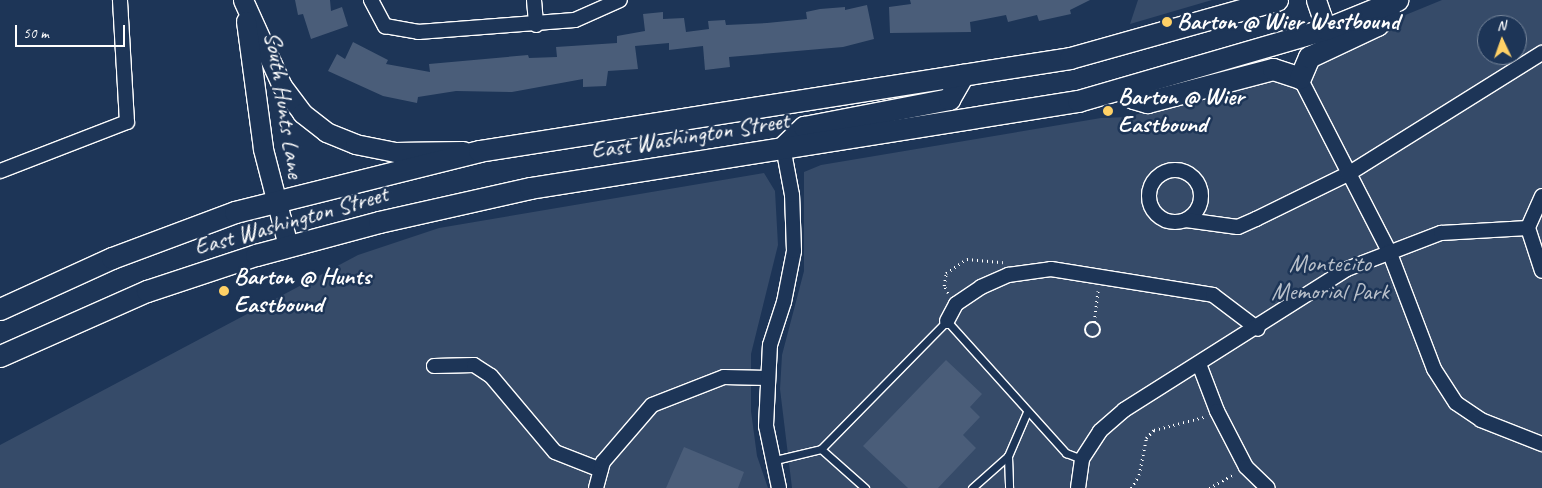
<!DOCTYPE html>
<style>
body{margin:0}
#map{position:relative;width:1542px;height:488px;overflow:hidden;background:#1d3557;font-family:Caveat,sans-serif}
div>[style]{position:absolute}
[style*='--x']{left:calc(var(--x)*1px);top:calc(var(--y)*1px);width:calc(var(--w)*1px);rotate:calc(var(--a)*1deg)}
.green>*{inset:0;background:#364b69}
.building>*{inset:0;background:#4a5d79}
.path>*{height:2.5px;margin-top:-1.25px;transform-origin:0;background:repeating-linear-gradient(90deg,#fff 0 1px,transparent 0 5px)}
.path>.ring{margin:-1.25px;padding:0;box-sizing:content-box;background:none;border:2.5px solid #fff;border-radius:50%}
.roads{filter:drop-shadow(1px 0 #fff) drop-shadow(-1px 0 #fff) drop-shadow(0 1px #fff) drop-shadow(0 -1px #fff)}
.lane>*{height:7px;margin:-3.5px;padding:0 3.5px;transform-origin:3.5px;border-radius:3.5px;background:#1d3557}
.street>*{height:14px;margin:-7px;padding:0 7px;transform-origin:7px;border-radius:7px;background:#1d3557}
.street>.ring{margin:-7px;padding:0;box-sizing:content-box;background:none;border:14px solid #1d3557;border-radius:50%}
.secondary>*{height:19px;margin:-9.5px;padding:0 9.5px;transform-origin:9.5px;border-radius:9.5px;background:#1d3557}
.primary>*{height:21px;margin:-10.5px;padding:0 10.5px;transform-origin:10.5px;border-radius:10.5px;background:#1d3557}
.dots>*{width:14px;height:14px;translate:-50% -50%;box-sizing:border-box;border:2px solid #1d3557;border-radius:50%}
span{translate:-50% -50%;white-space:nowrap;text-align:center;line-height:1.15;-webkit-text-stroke:5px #1d3557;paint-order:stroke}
.poi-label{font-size:24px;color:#fff;font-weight:700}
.left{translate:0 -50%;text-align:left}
.street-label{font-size:24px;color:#fff}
.park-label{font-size:24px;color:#b9c0ca}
.north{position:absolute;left:1477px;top:15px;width:50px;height:50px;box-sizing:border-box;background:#1d3557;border:1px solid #77869a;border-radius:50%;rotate:357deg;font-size:14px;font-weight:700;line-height:20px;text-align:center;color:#fff}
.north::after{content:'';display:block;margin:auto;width:18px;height:22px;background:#ffd166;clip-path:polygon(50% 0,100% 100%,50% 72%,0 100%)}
.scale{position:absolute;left:15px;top:25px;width:110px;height:22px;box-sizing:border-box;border:2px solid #fff;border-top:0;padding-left:6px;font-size:15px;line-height:18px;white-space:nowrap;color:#fff;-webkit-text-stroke:4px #1d3557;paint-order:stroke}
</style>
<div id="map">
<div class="green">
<i style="clip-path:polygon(1138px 0,1212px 0,1130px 24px)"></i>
<i style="clip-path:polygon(evenodd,1442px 0,1542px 0,1542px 488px,792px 488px,780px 389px,782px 355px,804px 271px,804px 172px,821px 165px,1101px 118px,1128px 117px,1268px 76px,1361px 41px,1403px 16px,1442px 0,1487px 25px,1517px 25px,1517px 55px,1487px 55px,1487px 25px)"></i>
<i style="clip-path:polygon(764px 173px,775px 191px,778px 245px,751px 354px,751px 411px,757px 456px,768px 488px,0 488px,0 445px,358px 255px,439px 228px)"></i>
</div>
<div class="building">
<i style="clip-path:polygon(295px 0,330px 0,331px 11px,342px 7px,348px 26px,311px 39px,303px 14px,298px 15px)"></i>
<i style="clip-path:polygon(910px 0,1090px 0,1070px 10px,1071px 14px,1039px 21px,1037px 15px,1008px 22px,1006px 15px,970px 22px,971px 32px,890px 33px,889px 7px,911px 4px)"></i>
<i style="clip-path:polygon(867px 5px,874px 39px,843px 47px,729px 57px,730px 67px,705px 70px,703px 46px,669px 50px,669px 43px,635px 46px,638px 69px,608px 71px,606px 86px,583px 87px,583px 79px,512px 92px,456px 91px,418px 97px,417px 103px,383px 96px,328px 71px,337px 54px,345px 59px,353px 42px,388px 60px,386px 64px,430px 72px,429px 64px,528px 55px,529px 58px,557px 57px,556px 47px,617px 43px,617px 36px,645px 31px,643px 14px,663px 12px,663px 19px,684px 18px,686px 32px,709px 29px,708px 21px,725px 20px,726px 25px,767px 23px,807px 19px,806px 12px,820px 9px,845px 7px,845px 10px)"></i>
<i style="clip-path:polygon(946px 360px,982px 394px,970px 407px,980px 417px,963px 435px,976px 448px,938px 488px,908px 488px,863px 446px)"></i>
<i style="clip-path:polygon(684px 447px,744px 472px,738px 488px,666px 488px)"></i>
</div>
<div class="path">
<i style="--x:948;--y:293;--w:8;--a:-120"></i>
<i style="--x:944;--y:286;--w:13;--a:-81"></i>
<i style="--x:946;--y:273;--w:25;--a:-34"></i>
<i style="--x:967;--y:259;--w:36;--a:5"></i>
<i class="ring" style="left:1085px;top:322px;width:13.5px;height:13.5px"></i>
<i style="--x:1094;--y:322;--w:31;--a:-83"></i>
<i style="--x:1131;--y:488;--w:15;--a:-58"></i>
<i style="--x:1139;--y:475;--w:38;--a:-79"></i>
<i style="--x:1146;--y:438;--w:11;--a:-45"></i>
<i style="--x:1154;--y:430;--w:52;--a:-14.6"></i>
<i style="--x:1209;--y:488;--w:29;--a:-29"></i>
</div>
<div class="roads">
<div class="lane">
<i style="--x:821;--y:449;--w:59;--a:41.6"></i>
<i style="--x:1008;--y:456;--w:32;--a:88"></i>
<i style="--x:771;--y:461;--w:51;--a:-13.5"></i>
<i style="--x:821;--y:449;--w:180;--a:-45.5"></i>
<i style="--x:947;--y:321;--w:178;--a:48"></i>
<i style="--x:1066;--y:453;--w:17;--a:21"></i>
<i style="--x:972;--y:488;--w:48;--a:-41.6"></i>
<i style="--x:1008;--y:456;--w:48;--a:-66.6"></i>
</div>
<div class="street">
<i style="--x:371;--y:0;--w:30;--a:62"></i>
<i style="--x:385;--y:26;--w:34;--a:10"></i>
<i style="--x:418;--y:32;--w:157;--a:-4.4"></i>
<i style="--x:575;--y:20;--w:49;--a:-24"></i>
<i style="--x:534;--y:0;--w:25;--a:85"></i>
<i style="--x:1300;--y:78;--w:195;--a:62.8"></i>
<i style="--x:1389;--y:251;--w:126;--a:69.1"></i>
<i style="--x:1434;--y:369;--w:40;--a:57.1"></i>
<i style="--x:1456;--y:403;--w:30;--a:34"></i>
<i style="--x:1481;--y:420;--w:66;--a:21.5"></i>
<i class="ring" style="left:1149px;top:170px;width:38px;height:38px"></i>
<i style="--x:0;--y:171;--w:136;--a:-21.1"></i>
<i style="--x:127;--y:122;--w:122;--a:-93.3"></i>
<i style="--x:1542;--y:196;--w:35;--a:114"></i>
<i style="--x:1528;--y:228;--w:45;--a:72"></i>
<i style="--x:1186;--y:220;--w:52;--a:7.7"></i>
<i style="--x:1238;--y:227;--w:20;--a:-24"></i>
<i style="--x:1256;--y:219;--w:102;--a:-26.1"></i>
<i style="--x:1348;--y:174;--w:229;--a:-32"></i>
<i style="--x:947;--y:321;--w:19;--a:-62"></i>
<i style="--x:956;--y:304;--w:30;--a:-34"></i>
<i style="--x:981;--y:287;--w:30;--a:-24"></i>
<i style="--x:1008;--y:275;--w:43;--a:-7.9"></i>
<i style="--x:1051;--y:269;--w:164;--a:9.1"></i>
<i style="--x:1213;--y:295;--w:56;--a:37.1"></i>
<i style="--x:1199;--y:364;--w:50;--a:69"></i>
<i style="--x:1217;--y:411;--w:63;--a:62.6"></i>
<i style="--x:1246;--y:467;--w:30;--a:44"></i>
<i style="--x:434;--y:366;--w:40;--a:-1.4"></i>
<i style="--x:474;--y:365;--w:20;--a:33"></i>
<i style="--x:491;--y:376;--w:99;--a:49.9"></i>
<i style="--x:555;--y:452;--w:49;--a:21.4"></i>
<i style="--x:596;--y:488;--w:27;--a:-75"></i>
<i style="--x:603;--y:462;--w:75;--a:-49.3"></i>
<i style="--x:652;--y:405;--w:77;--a:-21.3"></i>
<i style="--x:724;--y:377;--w:44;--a:1.3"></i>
<i style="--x:779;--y:488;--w:63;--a:-101.8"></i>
<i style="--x:766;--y:426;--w:81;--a:-87.2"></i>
<i style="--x:770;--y:345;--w:45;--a:-72"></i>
<i style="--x:784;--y:302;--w:52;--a:-78.9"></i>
<i style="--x:794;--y:251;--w:56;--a:-92"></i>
<i style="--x:792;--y:195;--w:49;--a:-100.6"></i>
<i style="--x:1078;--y:488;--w:29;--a:-82"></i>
<i style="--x:1082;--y:459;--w:33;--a:-57"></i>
<i style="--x:1100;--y:431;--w:32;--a:-41"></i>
<i style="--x:1124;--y:410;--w:264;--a:-32.3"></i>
<i style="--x:1347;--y:269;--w:101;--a:-21"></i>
<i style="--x:1441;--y:233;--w:87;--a:-3.3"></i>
</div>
<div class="secondary">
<i style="--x:243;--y:0;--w:94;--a:65.6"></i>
<i style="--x:282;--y:86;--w:34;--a:53"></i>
<i style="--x:302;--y:113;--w:31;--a:38"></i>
<i style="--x:326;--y:132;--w:31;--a:22"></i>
<i style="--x:355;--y:144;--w:41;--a:11.3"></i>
<i style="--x:395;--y:152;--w:68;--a:-0.8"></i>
<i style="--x:1316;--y:0;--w:31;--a:71"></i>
<i style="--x:246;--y:21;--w:129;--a:82.4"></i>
<i style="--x:263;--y:149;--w:100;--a:75.5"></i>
</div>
<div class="primary">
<i style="--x:1128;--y:88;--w:11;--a:63"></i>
<i style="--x:1133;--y:98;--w:15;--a:16"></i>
<i style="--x:1147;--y:102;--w:130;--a:-14.7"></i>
<i style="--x:1273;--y:69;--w:28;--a:18"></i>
<i style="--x:1300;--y:78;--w:23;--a:-67"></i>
<i style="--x:1309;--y:57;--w:75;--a:-25.2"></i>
<i style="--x:1377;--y:25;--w:16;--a:-43"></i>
<i style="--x:1389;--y:14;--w:10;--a:-96"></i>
<i style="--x:783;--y:147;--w:29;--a:-44"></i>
<i style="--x:804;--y:127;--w:148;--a:-10.9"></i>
<i style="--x:949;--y:99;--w:28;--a:-60"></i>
<i style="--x:0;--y:309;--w:123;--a:-24.5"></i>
<i style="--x:112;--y:258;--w:131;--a:-20.5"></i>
<i style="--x:235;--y:212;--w:252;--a:-14"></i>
<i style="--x:479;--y:151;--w:598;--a:-8.94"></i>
<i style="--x:1070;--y:58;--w:215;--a:-15.7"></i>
<i style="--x:0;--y:356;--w:161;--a:-23.9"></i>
<i style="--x:147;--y:291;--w:115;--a:-18.3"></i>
<i style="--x:256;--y:255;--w:127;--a:-15"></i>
<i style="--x:379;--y:222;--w:155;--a:-12.7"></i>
<i style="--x:530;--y:188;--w:555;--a:-9.02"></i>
<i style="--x:1078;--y:101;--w:258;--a:-16.2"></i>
<i style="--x:1326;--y:29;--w:77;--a:-22.2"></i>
</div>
</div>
<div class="dots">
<i style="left:1167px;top:22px;background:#ffd166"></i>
<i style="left:1108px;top:111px;background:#ffd166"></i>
<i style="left:224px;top:291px;background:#ffd166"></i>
</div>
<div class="poi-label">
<span class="left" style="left:1177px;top:22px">Barton @ Wier Westbound</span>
<span class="left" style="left:1118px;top:111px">Barton @ Wier<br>Eastbound</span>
<span class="left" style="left:234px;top:291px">Barton @ Hunts<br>Eastbound</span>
</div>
<div class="street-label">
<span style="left:284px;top:105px;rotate:81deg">South Hunts Lane</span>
<span style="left:690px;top:136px;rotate:-9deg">East Washington Street</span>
<span style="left:291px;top:221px;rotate:-16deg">East Washington Street</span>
</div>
<div class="park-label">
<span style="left:1330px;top:278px">Montecito<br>Memorial Park</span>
</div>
<div class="north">N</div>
<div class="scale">50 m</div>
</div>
